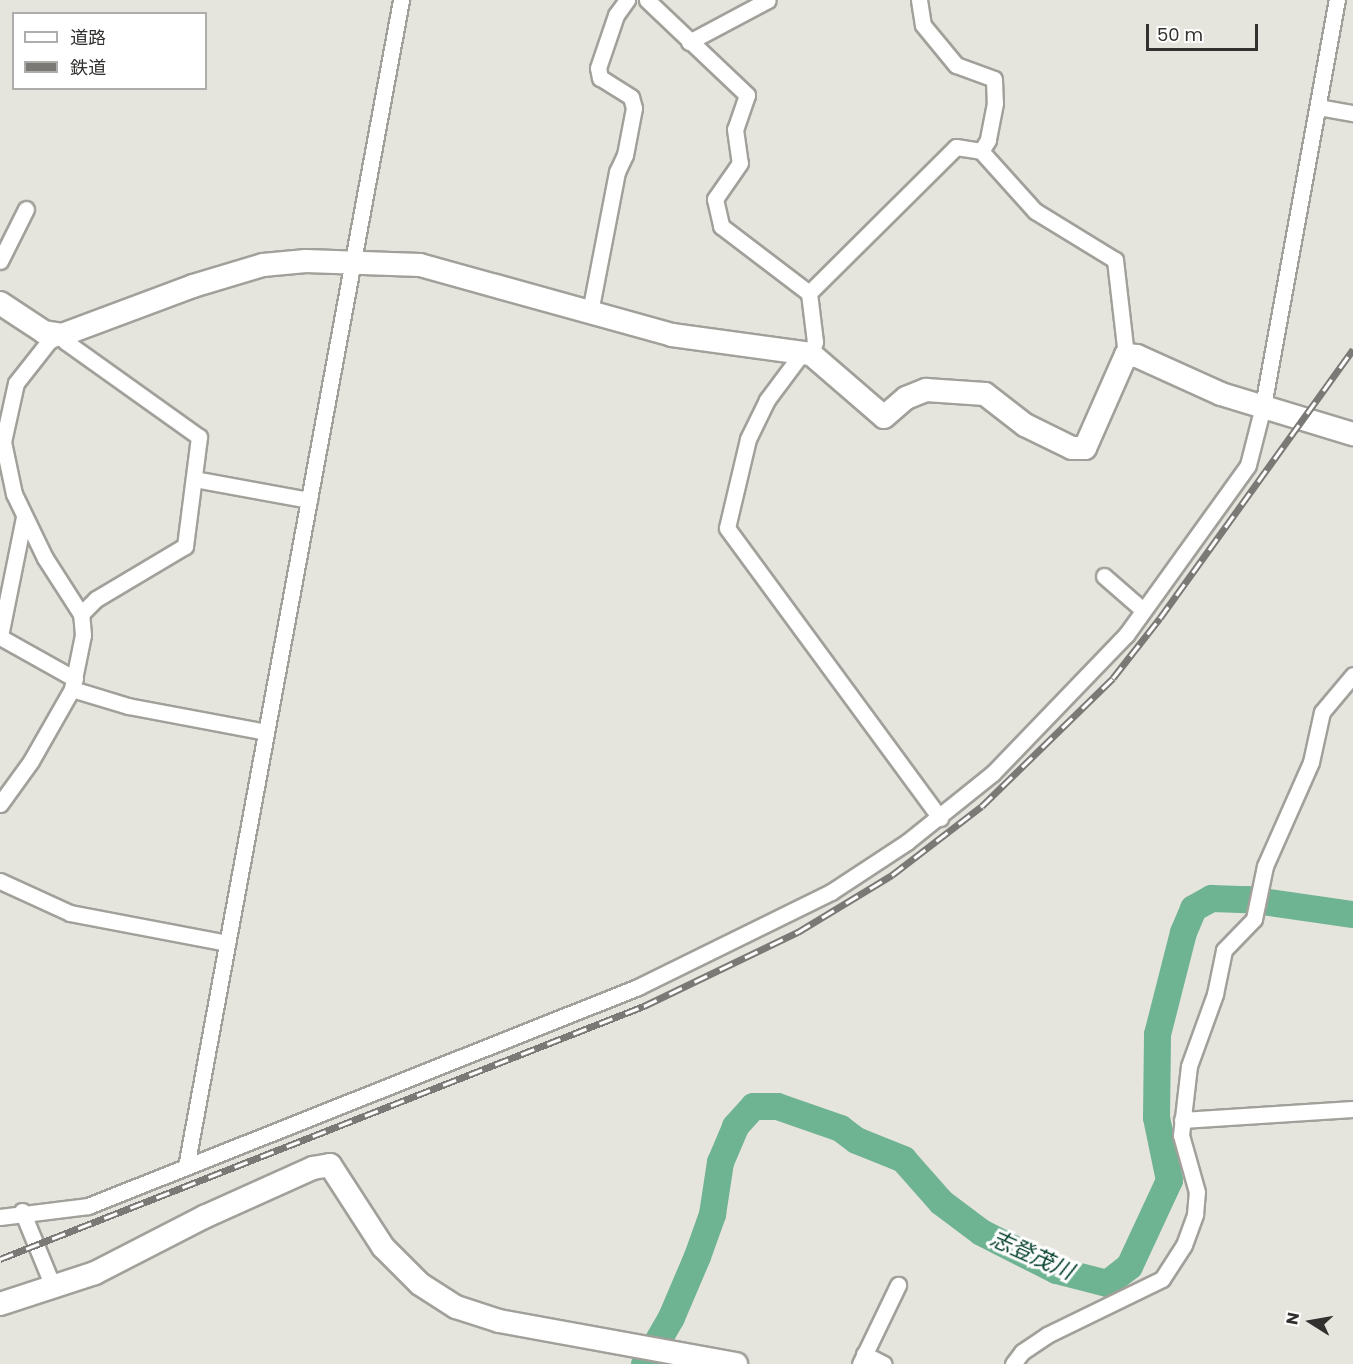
<!DOCTYPE html>
<meta charset="utf-8">
<style>
body{margin:0}
#map{position:relative;width:1353px;height:1364px;overflow:hidden;background:#e5e4dd;font-family:Poppins,"Noto Sans JP",sans-serif}
div>[style]{position:absolute}
[style*='--x']{left:calc(var(--x)*1px);top:calc(var(--y)*1px);width:calc(var(--w)*1px);rotate:calc(var(--a)*1deg)}
.river>*{height:27px;margin:-13.5px;padding:0 13.5px;transform-origin:13.5px;border-radius:13.5px;background:#6eb392}
.roads{filter:drop-shadow(2px 0 #a2a09a) drop-shadow(-2px 0 #a2a09a) drop-shadow(0 2px #a2a09a) drop-shadow(0 -2px #a2a09a)}
.street>*{height:15px;margin:-7.5px;padding:0 7.5px;transform-origin:7.5px;border-radius:7.5px;background:#fff}
.secondary>*{height:22px;margin:-11px;padding:0 11px;transform-origin:11px;border-radius:11px;background:#fff}
.rail>*{height:7px;margin-top:-3.5px;transform-origin:0;background:repeating-linear-gradient(90deg,#fff 0 14px,#7a7975 0 28px);box-sizing:border-box;border-block:2px solid #7a7975}
span{translate:-50% -50%;white-space:nowrap;text-align:center;line-height:1.15;-webkit-text-stroke:6px #fff;paint-order:stroke}
.water-label{font-size:22px;color:#003d28;font-style:italic}
.legend{position:absolute;left:12px;top:12px;width:195px;height:78px;box-sizing:border-box;background:#fff;border:2px solid #adadac;margin:0;padding:8px 10px;list-style:none;font-size:18px;color:#32312f}
.legend li{display:flex;align-items:center;gap:12px;height:30px}
.legend b{width:30px;border:2px solid #adadac}
.north{position:absolute;left:1281px;top:1292px;width:60px;height:60px;-webkit-text-stroke:4px #fff;paint-order:stroke;rotate:281deg;font-size:16px;font-weight:700;line-height:24px;text-align:center;color:#32312f}
.north::after{content:'';display:block;margin:auto;width:21px;height:27px;background:#32312f;clip-path:polygon(50% 0,100% 100%,50% 72%,0 100%)}
.scale{position:absolute;left:1146px;top:24px;width:112px;height:27px;box-sizing:border-box;border:3px solid #32312f;border-top:0;padding-left:8px;font-size:18px;line-height:21px;white-space:nowrap;color:#32312f;-webkit-text-stroke:4px #fff;paint-order:stroke}
</style>
<div id="map">
<div class="river">
<i style="--x:644;--y:1364;--w:54;--a:-60.1"></i>
<i style="--x:671;--y:1317;--w:66;--a:-66.9"></i>
<i style="--x:697;--y:1256;--w:45;--a:-70.3"></i>
<i style="--x:712;--y:1214;--w:53;--a:-81.3"></i>
<i style="--x:720;--y:1162;--w:39;--a:-67"></i>
<i style="--x:735;--y:1126;--w:27;--a:-48"></i>
<i style="--x:753;--y:1106;--w:24;--a:0"></i>
<i style="--x:777;--y:1106;--w:67;--a:19.2"></i>
<i style="--x:840;--y:1128;--w:20;--a:37"></i>
<i style="--x:856;--y:1140;--w:51;--a:22"></i>
<i style="--x:903;--y:1159;--w:57;--a:48.5"></i>
<i style="--x:941;--y:1202;--w:50;--a:36.9"></i>
<i style="--x:981;--y:1232;--w:84;--a:26.9"></i>
<i style="--x:1056;--y:1270;--w:53;--a:14.3"></i>
<i style="--x:1107;--y:1283;--w:28;--a:-38"></i>
<i style="--x:1129;--y:1266;--w:95;--a:-65.1"></i>
<i style="--x:1169;--y:1180;--w:64;--a:-101.7"></i>
<i style="--x:1156;--y:1117;--w:83;--a:-89.3"></i>
<i style="--x:1157;--y:1034;--w:105;--a:-75.7"></i>
<i style="--x:1183;--y:932;--w:26;--a:-67"></i>
<i style="--x:1193;--y:908;--w:21;--a:-29"></i>
<i style="--x:1211;--y:898;--w:36;--a:2"></i>
<i style="--x:1247;--y:899;--w:107;--a:8.1"></i>
</div>
<div class="roads">
<div class="street">
<i style="--x:647;--y:0;--w:138;--a:43.5"></i>
<i style="--x:747;--y:95;--w:36;--a:109"></i>
<i style="--x:735;--y:129;--w:34;--a:82"></i>
<i style="--x:740;--y:163;--w:44;--a:124.8"></i>
<i style="--x:715;--y:199;--w:28;--a:77"></i>
<i style="--x:721;--y:226;--w:111;--a:37.3"></i>
<i style="--x:919;--y:0;--w:25;--a:81"></i>
<i style="--x:923;--y:25;--w:52;--a:50.5"></i>
<i style="--x:956;--y:65;--w:40;--a:20.2"></i>
<i style="--x:994;--y:79;--w:24;--a:88"></i>
<i style="--x:995;--y:103;--w:38;--a:101"></i>
<i style="--x:988;--y:140;--w:13;--a:122"></i>
<i style="--x:689;--y:42;--w:89;--a:-28"></i>
<i style="--x:1318;--y:107;--w:36;--a:10"></i>
<i style="--x:0;--y:261;--w:58;--a:-63.4"></i>
<i style="--x:590;--y:312;--w:143;--a:-79.1"></i>
<i style="--x:617;--y:172;--w:19;--a:-65"></i>
<i style="--x:625;--y:155;--w:48;--a:-79.2"></i>
<i style="--x:634;--y:108;--w:11;--a:-105"></i>
<i style="--x:631;--y:97;--w:36;--a:-148"></i>
<i style="--x:600;--y:78;--w:10;--a:-101"></i>
<i style="--x:598;--y:68;--w:56;--a:-71.2"></i>
<i style="--x:616;--y:15;--w:19;--a:-54"></i>
<i style="--x:802;--y:353;--w:59;--a:126.7"></i>
<i style="--x:767;--y:400;--w:43;--a:116"></i>
<i style="--x:748;--y:439;--w:91;--a:103.3"></i>
<i style="--x:727;--y:528;--w:360;--a:53.7"></i>
<i style="--x:811;--y:354;--w:13;--a:-72"></i>
<i style="--x:815;--y:342;--w:49;--a:-97"></i>
<i style="--x:809;--y:293;--w:207;--a:-44.8"></i>
<i style="--x:956;--y:147;--w:25;--a:9"></i>
<i style="--x:981;--y:151;--w:81;--a:48"></i>
<i style="--x:1035;--y:211;--w:94;--a:31.5"></i>
<i style="--x:1115;--y:260;--w:96;--a:83.4"></i>
<i style="--x:194;--y:479;--w:117;--a:10.3"></i>
<i style="--x:1104;--y:576;--w:52;--a:41.1"></i>
<i style="--x:0;--y:636;--w:121;--a:-78.6"></i>
<i style="--x:0;--y:637;--w:86;--a:29.2"></i>
<i style="--x:72;--y:689;--w:59;--a:16.9"></i>
<i style="--x:128;--y:706;--w:140;--a:10.7"></i>
<i style="--x:0;--y:804;--w:53;--a:-54.2"></i>
<i style="--x:31;--y:761;--w:83;--a:-60.3"></i>
<i style="--x:72;--y:689;--w:55;--a:-78.5"></i>
<i style="--x:83;--y:635;--w:21;--a:-95"></i>
<i style="--x:81;--y:614;--w:67;--a:-122.7"></i>
<i style="--x:45;--y:558;--w:71;--a:-115.8"></i>
<i style="--x:14;--y:494;--w:53;--a:-101.9"></i>
<i style="--x:3;--y:442;--w:60;--a:-77.6"></i>
<i style="--x:16;--y:383;--w:53;--a:-51.8"></i>
<i style="--x:49;--y:341;--w:14;--a:-25"></i>
<i style="--x:62;--y:335;--w:8;--a:60"></i>
<i style="--x:66;--y:342;--w:163;--a:35.5"></i>
<i style="--x:199;--y:437;--w:110;--a:97.3"></i>
<i style="--x:185;--y:546;--w:104;--a:149.2"></i>
<i style="--x:96;--y:599;--w:21;--a:135"></i>
<i style="--x:0;--y:881;--w:77;--a:24.6"></i>
<i style="--x:70;--y:913;--w:160;--a:10.8"></i>
<i style="--x:1182;--y:1120;--w:171;--a:-3.7"></i>
<i style="--x:186;--y:1167;--w:1187;--a:-79.56"></i>
<i style="--x:22;--y:1211;--w:84;--a:67.7"></i>
<i style="--x:0;--y:1217;--w:89;--a:-7.1"></i>
<i style="--x:88;--y:1206;--w:592;--a:-21.71"></i>
<i style="--x:638;--y:987;--w:215;--a:-26.2"></i>
<i style="--x:831;--y:892;--w:91;--a:-33.3"></i>
<i style="--x:907;--y:842;--w:110;--a:-38.7"></i>
<i style="--x:993;--y:773;--w:192;--a:-46.1"></i>
<i style="--x:1126;--y:635;--w:209;--a:-54.3"></i>
<i style="--x:1248;--y:465;--w:61;--a:-75.7"></i>
<i style="--x:1263;--y:406;--w:413;--a:-79.7"></i>
<i style="--x:864;--y:1354;--w:22;--a:27"></i>
<i style="--x:860;--y:1364;--w:88;--a:-64.3"></i>
<i style="--x:1013;--y:1364;--w:15;--a:-53"></i>
<i style="--x:1022;--y:1352;--w:30;--a:-34"></i>
<i style="--x:1047;--y:1335;--w:128;--a:-26"></i>
<i style="--x:1162;--y:1279;--w:40;--a:-57.1"></i>
<i style="--x:1184;--y:1245;--w:33;--a:-70"></i>
<i style="--x:1195;--y:1214;--w:22;--a:-85"></i>
<i style="--x:1197;--y:1192;--w:59;--a:-105.7"></i>
<i style="--x:1181;--y:1135;--w:69;--a:-83.4"></i>
<i style="--x:1189;--y:1066;--w:77;--a:-70.1"></i>
<i style="--x:1215;--y:994;--w:45;--a:-78.4"></i>
<i style="--x:1224;--y:950;--w:43;--a:-45.9"></i>
<i style="--x:1254;--y:919;--w:54;--a:-78.3"></i>
<i style="--x:1265;--y:866;--w:114;--a:-66.1"></i>
<i style="--x:1311;--y:762;--w:51;--a:-77.6"></i>
<i style="--x:1322;--y:712;--w:48;--a:-50"></i>
</div>
<div class="secondary">
<i style="--x:0;--y:303;--w:53;--a:33.4"></i>
<i style="--x:44;--y:332;--w:18;--a:9"></i>
<i style="--x:62;--y:335;--w:140;--a:-20.5"></i>
<i style="--x:193;--y:286;--w:73;--a:-16.7"></i>
<i style="--x:263;--y:265;--w:43;--a:-5.3"></i>
<i style="--x:306;--y:261;--w:114;--a:2"></i>
<i style="--x:420;--y:265;--w:262;--a:15.5"></i>
<i style="--x:672;--y:335;--w:140;--a:7.8"></i>
<i style="--x:811;--y:354;--w:96;--a:40.8"></i>
<i style="--x:884;--y:417;--w:29;--a:-41"></i>
<i style="--x:906;--y:398;--w:22;--a:-22"></i>
<i style="--x:926;--y:390;--w:59;--a:3.9"></i>
<i style="--x:985;--y:394;--w:51;--a:37.8"></i>
<i style="--x:1025;--y:425;--w:52;--a:26.1"></i>
<i style="--x:1072;--y:448;--w:13;--a:0"></i>
<i style="--x:1085;--y:448;--w:102;--a:-66.2"></i>
<i style="--x:1126;--y:355;--w:11;--a:5"></i>
<i style="--x:1137;--y:356;--w:92;--a:24.3"></i>
<i style="--x:1221;--y:394;--w:138;--a:16.9"></i>
<i style="--x:0;--y:1304;--w:100;--a:-18.1"></i>
<i style="--x:95;--y:1273;--w:123;--a:-27.2"></i>
<i style="--x:204;--y:1217;--w:120;--a:-24.2"></i>
<i style="--x:313;--y:1168;--w:17;--a:-10"></i>
<i style="--x:330;--y:1165;--w:98;--a:57.1"></i>
<i style="--x:383;--y:1247;--w:52;--a:45"></i>
<i style="--x:420;--y:1284;--w:43;--a:32.6"></i>
<i style="--x:456;--y:1307;--w:45;--a:18"></i>
<i style="--x:499;--y:1321;--w:241;--a:10.3"></i>
</div>
</div>
<div class="rail">
<i style="--x:0;--y:1259;--w:692;--a:-21.45"></i>
<i style="--x:644;--y:1006;--w:171;--a:-25.7"></i>
<i style="--x:798;--y:932;--w:110;--a:-31.2"></i>
<i style="--x:892;--y:875;--w:113;--a:-37.5"></i>
<i style="--x:982;--y:806;--w:183;--a:-44.3"></i>
<i style="--x:1113;--y:678;--w:76;--a:-51.9"></i>
<i style="--x:1160;--y:618;--w:331;--a:-54.3"></i>
</div>
<div class="water-label">
<span style="left:1032px;top:1255px;rotate:24deg">志登茂川</span>
</div>
<ul class="legend">
<li><b style="height:8px;background:#fff"></b>道路</li>
<li><b style="height:8px;background:#7a7975"></b>鉄道</li>
</ul>
<div class="north">N</div>
<div class="scale">50 m</div>
</div>
